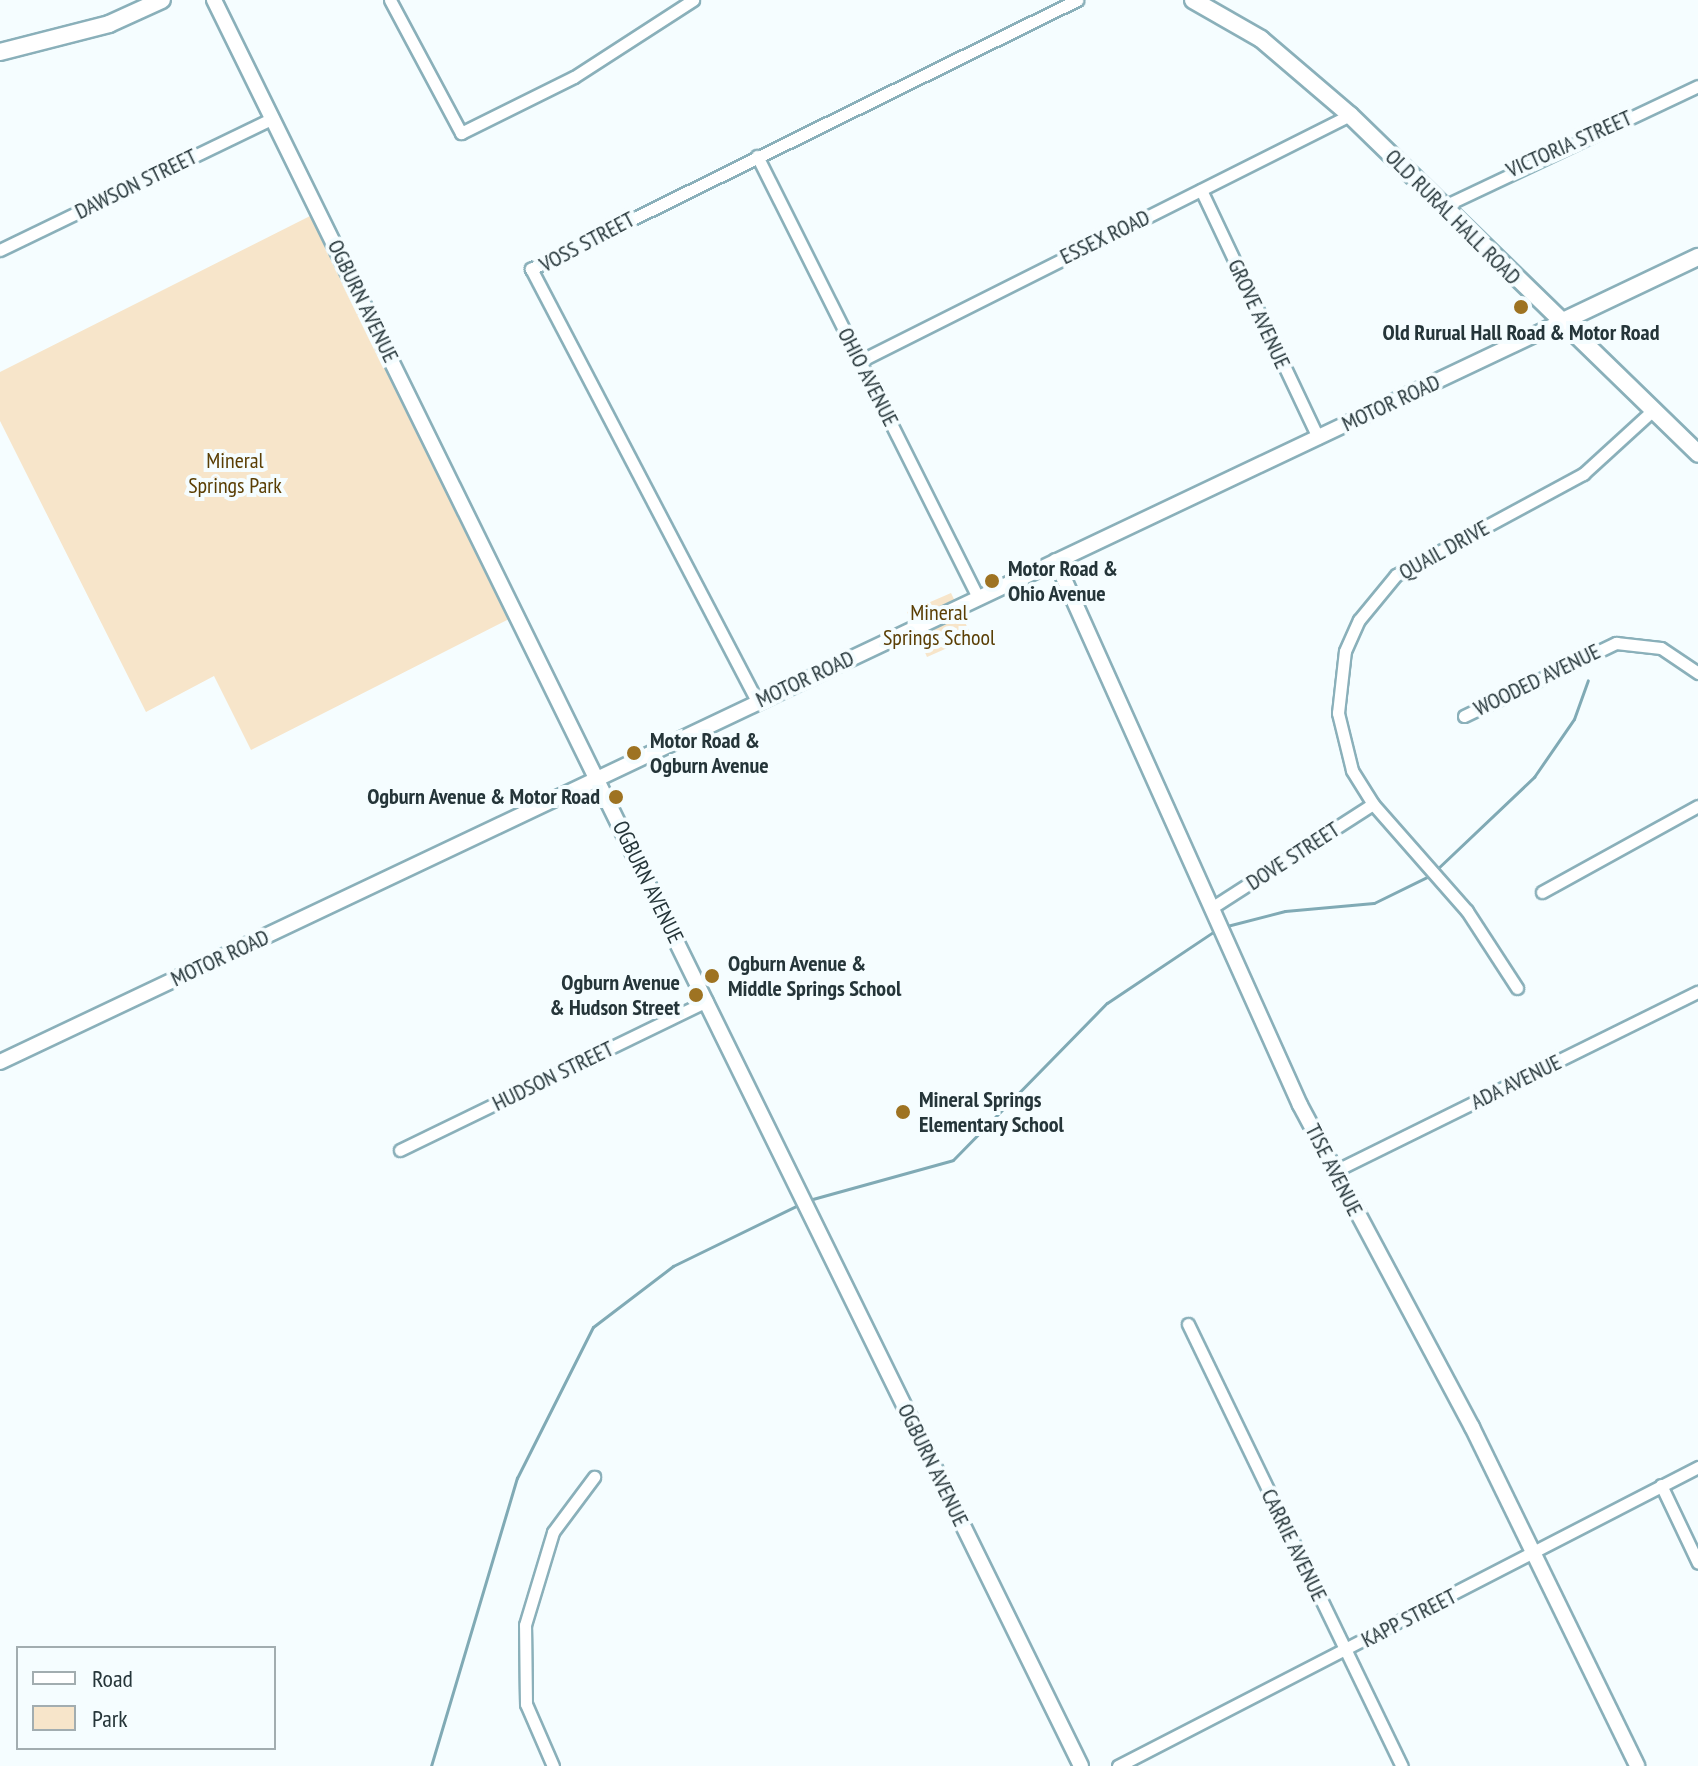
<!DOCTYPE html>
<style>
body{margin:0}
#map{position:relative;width:1698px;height:1766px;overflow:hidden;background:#f5fdff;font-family:"PT Sans Narrow",sans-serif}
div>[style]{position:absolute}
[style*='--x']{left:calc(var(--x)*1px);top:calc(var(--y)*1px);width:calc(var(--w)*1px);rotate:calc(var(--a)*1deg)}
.green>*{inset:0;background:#f7e5ca}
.stream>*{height:3px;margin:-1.5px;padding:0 1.5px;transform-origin:1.5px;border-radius:1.5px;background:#80aab5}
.roads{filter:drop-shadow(2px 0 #8ab0ba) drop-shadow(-2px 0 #8ab0ba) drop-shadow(0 2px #8ab0ba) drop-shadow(0 -2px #8ab0ba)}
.minor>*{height:11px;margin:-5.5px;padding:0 5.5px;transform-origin:5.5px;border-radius:5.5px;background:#fff}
.tertiary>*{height:14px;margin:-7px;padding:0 7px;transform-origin:7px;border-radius:7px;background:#fff}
.secondary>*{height:16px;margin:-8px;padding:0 8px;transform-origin:8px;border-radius:8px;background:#fff}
.dots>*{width:22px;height:22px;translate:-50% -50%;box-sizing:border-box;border:4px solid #f5fdff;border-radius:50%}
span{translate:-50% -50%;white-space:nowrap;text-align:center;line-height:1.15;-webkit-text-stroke:8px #f5fdff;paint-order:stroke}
.street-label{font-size:22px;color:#253539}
.poi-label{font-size:22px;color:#253539;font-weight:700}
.left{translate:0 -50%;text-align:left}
.right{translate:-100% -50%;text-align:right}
.park-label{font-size:22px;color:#5a3e04}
.legend{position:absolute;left:16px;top:1646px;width:260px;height:104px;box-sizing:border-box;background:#f5fdff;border:2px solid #a2adb0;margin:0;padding:10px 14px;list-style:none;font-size:24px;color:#253539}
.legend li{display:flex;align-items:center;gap:16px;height:40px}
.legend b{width:40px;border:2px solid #a2adb0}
</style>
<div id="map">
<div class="green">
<i style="clip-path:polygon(316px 213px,515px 616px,251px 750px,214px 676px,146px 712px,0 421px,0 372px)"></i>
<i style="clip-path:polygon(951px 593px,972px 637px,927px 657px,907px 612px)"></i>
</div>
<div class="stream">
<i style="--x:1435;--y:871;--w:137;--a:-43.5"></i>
<i style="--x:1534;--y:777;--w:70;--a:-55.4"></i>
<i style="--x:1574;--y:719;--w:41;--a:-70.3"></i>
<i style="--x:1223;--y:927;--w:64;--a:-14.5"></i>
<i style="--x:1285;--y:911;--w:89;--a:-5.1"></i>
<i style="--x:1374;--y:903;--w:61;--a:-26.1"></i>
<i style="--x:809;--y:1200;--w:149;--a:-15.5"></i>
<i style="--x:953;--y:1160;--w:220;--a:-45.6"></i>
<i style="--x:1107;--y:1003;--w:131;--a:-33.8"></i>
<i style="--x:431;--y:1766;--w:301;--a:-73.4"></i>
<i style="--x:517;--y:1478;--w:169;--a:-63.3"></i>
<i style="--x:593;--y:1327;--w:101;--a:-37.3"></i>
<i style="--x:673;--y:1266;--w:139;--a:-26"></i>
</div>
<div class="roads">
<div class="minor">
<i style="--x:390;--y:0;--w:151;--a:61.9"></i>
<i style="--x:461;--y:133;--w:126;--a:-26.4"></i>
<i style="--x:574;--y:77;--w:142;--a:-32.9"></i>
<i style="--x:757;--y:156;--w:494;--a:63.4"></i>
<i style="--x:1201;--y:190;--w:274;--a:64.7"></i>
<i style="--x:1442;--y:207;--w:283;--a:-25.3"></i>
<i style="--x:0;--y:250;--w:303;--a:-25.8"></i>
<i style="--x:860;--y:361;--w:548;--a:-26.66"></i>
<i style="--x:757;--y:701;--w:488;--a:-117.6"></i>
<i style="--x:531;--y:269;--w:609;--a:-26.23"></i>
<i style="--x:1464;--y:716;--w:169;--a:-25.7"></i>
<i style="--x:1616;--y:643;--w:45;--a:6.3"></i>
<i style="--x:1661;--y:648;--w:45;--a:34"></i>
<i style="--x:1542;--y:892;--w:178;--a:-28.9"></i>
<i style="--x:1213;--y:907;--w:190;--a:-32.8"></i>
<i style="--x:1517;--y:988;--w:92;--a:-123"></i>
<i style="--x:1467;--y:911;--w:142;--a:-131.3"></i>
<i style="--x:1373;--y:804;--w:40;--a:-122"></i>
<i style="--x:1352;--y:770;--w:59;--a:-103.8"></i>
<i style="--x:1338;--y:713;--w:62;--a:-83.6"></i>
<i style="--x:1345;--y:651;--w:34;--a:-66"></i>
<i style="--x:1359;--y:620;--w:58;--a:-50.6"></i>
<i style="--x:1396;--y:575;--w:213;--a:-28.4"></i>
<i style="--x:1583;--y:474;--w:95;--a:-42.4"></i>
<i style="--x:400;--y:1150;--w:341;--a:-25.9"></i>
<i style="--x:1333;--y:1172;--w:407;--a:-26.3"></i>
<i style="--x:1188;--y:1324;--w:491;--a:64.2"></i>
<i style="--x:1661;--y:1485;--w:86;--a:64.6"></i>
<i style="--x:553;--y:1766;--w:68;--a:-113.5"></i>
<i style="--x:526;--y:1704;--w:79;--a:-90.7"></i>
<i style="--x:525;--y:1625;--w:97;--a:-73.2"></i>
<i style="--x:553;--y:1532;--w:69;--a:-53.3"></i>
<i style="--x:1118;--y:1766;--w:653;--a:-27.27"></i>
</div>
<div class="tertiary">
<i style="--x:214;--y:0;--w:1967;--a:63.85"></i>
<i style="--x:1056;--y:561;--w:596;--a:65.84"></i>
<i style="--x:1300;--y:1105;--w:365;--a:61.9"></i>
<i style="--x:1472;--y:1427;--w:377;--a:64"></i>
<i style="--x:0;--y:1062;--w:1728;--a:-25.36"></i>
</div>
<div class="secondary">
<i style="--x:1193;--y:0;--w:78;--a:29.8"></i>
<i style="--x:1261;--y:39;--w:117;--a:40.5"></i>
<i style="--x:1350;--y:115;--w:486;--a:44.2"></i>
<i style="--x:0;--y:52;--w:113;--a:-14.4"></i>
<i style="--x:109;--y:24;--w:58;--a:-24.4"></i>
<i style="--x:1561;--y:322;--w:152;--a:-25.4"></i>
</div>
</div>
<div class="dots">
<i style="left:1521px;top:307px;background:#9e7322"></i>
<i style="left:992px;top:581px;background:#9e7322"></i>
<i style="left:634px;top:753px;background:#9e7322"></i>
<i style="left:616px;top:797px;background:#9e7322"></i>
<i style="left:712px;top:976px;background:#9e7322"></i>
<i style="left:696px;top:995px;background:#9e7322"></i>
<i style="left:903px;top:1112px;background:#9e7322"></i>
</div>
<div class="street-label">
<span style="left:1569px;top:144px;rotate:-24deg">VICTORIA STREET</span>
<span style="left:136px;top:184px;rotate:-26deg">DAWSON STREET</span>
<span style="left:1453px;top:217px;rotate:45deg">OLD RURAL HALL ROAD</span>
<span style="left:1105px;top:237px;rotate:-26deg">ESSEX ROAD</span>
<span style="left:587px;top:242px;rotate:-28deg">VOSS STREET</span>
<span style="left:363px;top:301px;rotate:64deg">OGBURN AVENUE</span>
<span style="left:1259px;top:314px;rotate:65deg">GROVE AVENUE</span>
<span style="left:868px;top:377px;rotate:63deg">OHIO AVENUE</span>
<span style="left:1391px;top:403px;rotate:-25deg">MOTOR ROAD</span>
<span style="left:1444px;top:550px;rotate:-29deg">QUAIL DRIVE</span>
<span style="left:805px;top:679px;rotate:-25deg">MOTOR ROAD</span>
<span style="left:1537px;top:680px;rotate:-26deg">WOODED AVENUE</span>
<span style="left:1293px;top:856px;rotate:-33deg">DOVE STREET</span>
<span style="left:648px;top:882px;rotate:64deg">OGBURN AVENUE</span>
<span style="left:220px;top:958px;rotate:-25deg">MOTOR ROAD</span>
<span style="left:553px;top:1076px;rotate:-26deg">HUDSON STREET</span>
<span style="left:1516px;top:1082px;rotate:-26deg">ADA AVENUE</span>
<span style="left:1334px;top:1170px;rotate:63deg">TISE AVENUE</span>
<span style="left:933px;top:1465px;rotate:64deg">OGBURN AVENUE</span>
<span style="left:1294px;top:1545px;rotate:64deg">CARRIE AVENUE</span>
<span style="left:1409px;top:1618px;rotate:-27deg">KAPP STREET</span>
</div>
<div class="poi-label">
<span style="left:1521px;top:333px">Old Rurual Hall Road &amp; Motor Road</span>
<span class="left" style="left:1008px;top:581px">Motor Road &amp;<br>Ohio Avenue</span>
<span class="left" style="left:650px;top:753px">Motor Road &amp;<br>Ogburn Avenue</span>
<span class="right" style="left:600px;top:797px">Ogburn Avenue &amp; Motor Road</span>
<span class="left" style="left:728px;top:976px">Ogburn Avenue &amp;<br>Middle Springs School</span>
<span class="right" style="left:680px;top:995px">Ogburn Avenue<br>&amp; Hudson Street</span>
<span class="left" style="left:919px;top:1112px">Mineral Springs<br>Elementary School</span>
</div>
<div class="park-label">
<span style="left:235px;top:473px">Mineral<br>Springs Park</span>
<span style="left:939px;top:625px">Mineral<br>Springs School</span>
</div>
<ul class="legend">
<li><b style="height:10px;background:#fff"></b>Road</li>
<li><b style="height:22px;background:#f7e5ca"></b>Park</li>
</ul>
</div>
